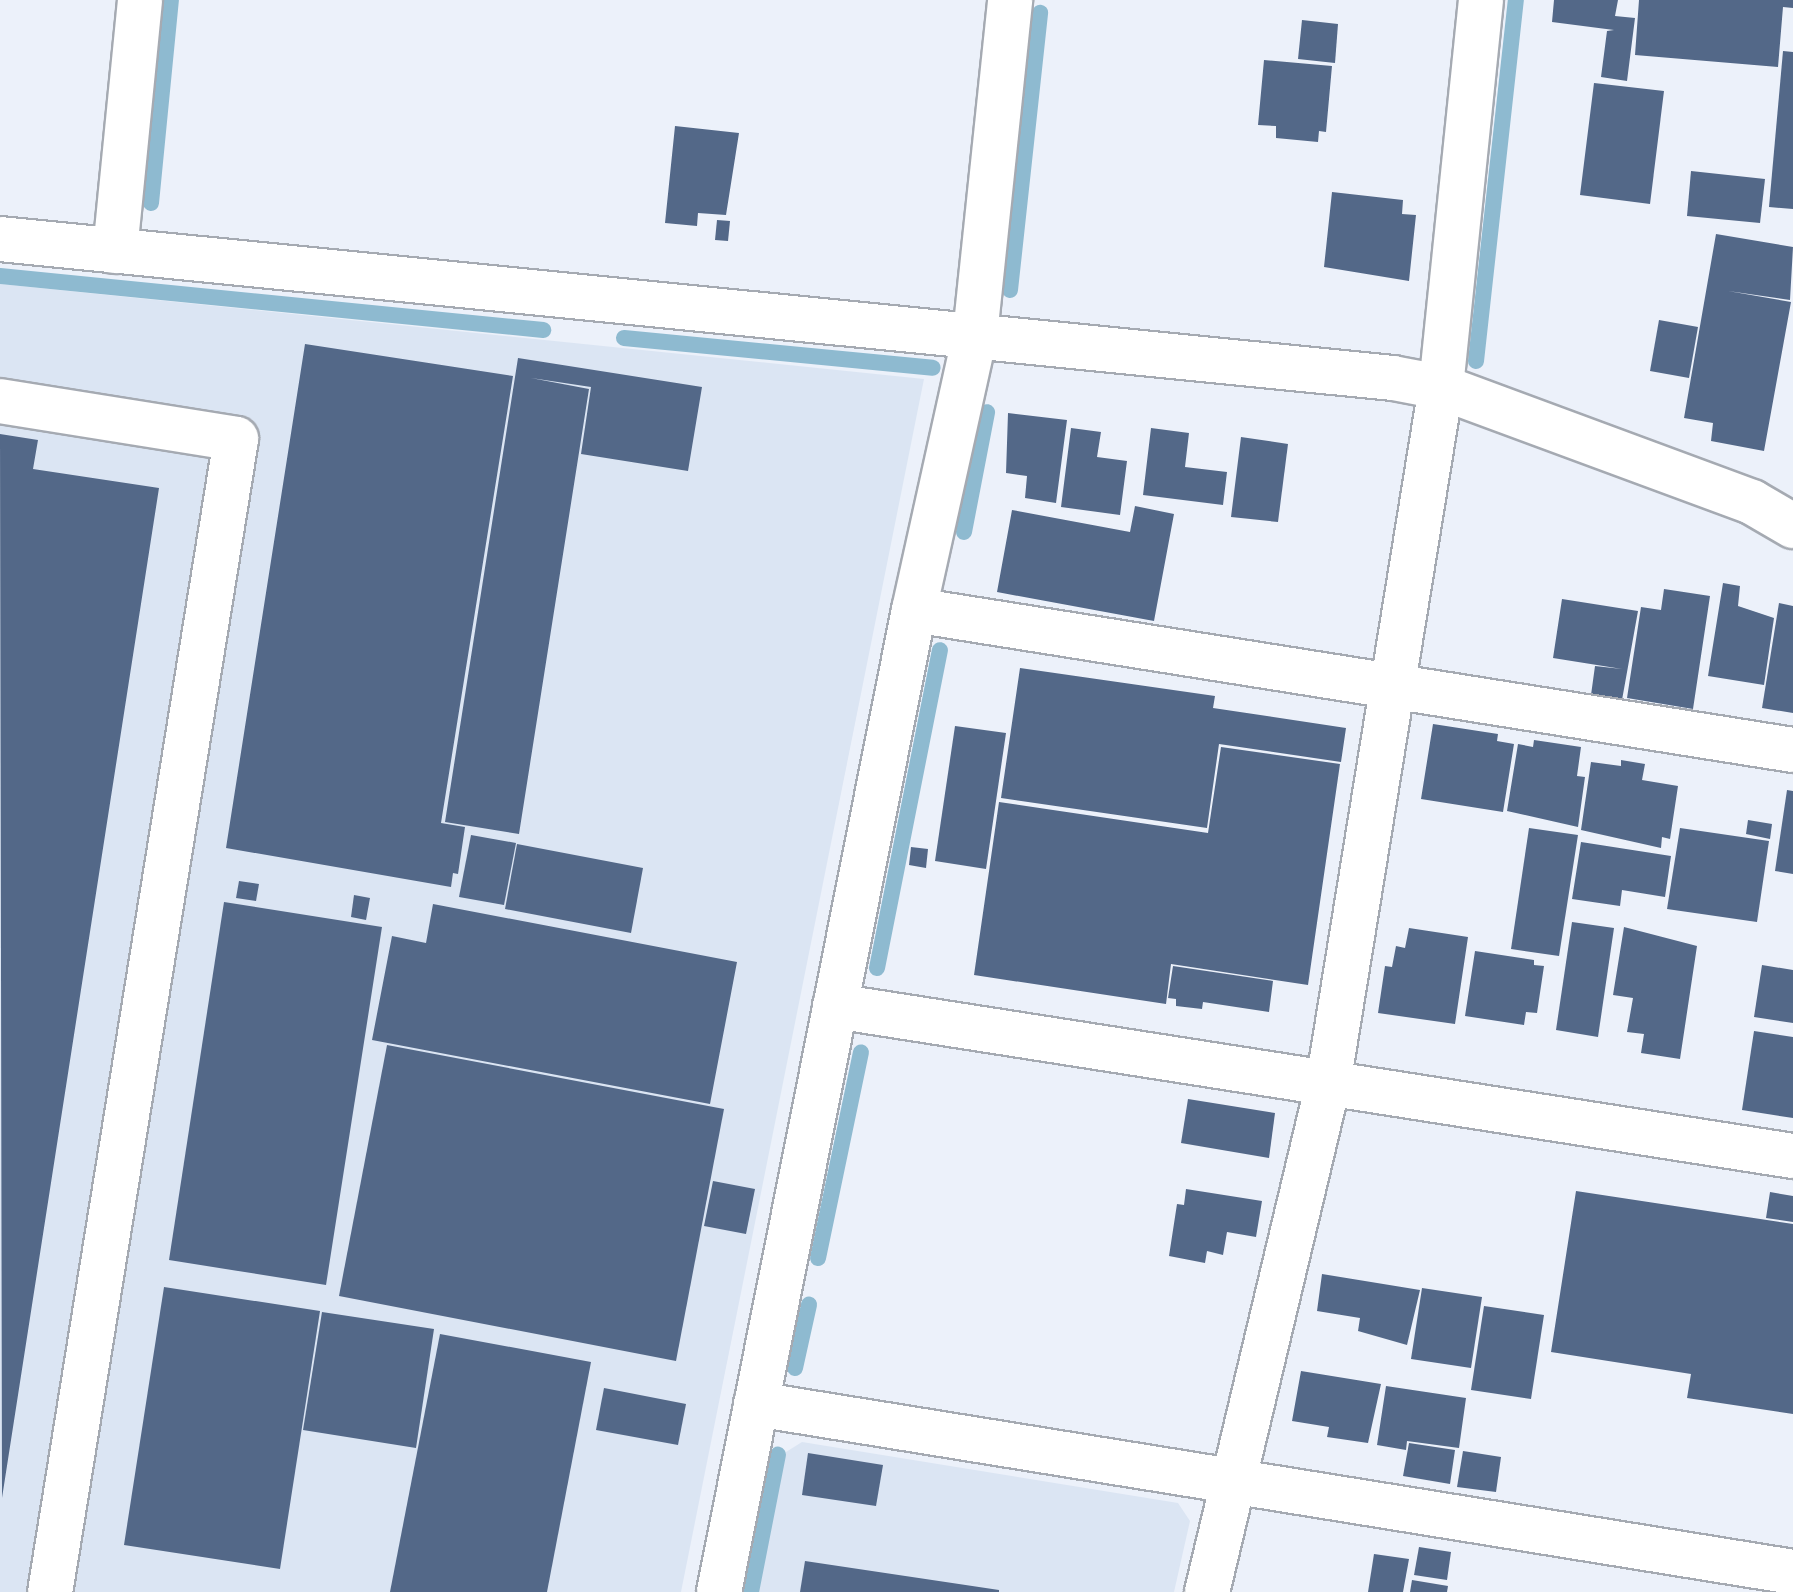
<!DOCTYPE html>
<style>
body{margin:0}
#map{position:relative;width:1793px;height:1592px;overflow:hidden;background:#ecf1fa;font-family:Karla,sans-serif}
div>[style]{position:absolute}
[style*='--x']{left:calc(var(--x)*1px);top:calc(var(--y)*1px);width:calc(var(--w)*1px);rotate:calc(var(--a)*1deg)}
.built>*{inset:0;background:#dbe5f3}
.stream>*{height:16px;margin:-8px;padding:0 8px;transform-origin:8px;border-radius:8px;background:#8ebad0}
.building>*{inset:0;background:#536888}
.roads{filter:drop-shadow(2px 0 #a5aab2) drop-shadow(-2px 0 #a5aab2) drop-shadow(0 2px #a5aab2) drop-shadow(0 -2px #a5aab2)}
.minor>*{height:44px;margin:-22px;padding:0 22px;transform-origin:22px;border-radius:22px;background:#fff}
span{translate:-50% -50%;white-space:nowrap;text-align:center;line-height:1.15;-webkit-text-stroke:7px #ecf1fa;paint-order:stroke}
</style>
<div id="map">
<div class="built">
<i style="clip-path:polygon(0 284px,924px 379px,681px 1592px,0 1592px)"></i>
<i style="clip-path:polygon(802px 1442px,1178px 1503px,1190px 1521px,1174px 1592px,758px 1592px,786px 1452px)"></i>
</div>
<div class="stream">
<i style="--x:151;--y:203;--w:204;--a:-84.4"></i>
<i style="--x:0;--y:276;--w:546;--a:5.68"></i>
<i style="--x:1010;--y:290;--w:279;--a:-83.8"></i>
<i style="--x:624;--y:338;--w:310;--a:5.5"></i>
<i style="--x:1476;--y:361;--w:363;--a:-83.7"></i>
<i style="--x:964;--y:532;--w:122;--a:-79.1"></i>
<i style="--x:877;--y:968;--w:324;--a:-78.8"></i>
<i style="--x:818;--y:1258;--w:210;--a:-78.2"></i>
<i style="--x:795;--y:1368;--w:65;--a:-77.5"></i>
<i style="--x:751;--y:1592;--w:140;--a:-78.9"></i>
</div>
<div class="building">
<i style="clip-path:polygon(1554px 0,1618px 0,1615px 16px,1635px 18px,1627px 81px,1601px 77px,1607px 31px,1614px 30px,1552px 22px)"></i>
<i style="clip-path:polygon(1639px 0,1793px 0,1793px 8px,1783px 7px,1778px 67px,1635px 55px)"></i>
<i style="clip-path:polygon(1302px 20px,1338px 24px,1335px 63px,1298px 59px)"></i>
<i style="clip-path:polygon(1783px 51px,1793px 52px,1793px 209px,1769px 207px)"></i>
<i style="clip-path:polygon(1264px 60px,1332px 66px,1326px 132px,1319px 131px,1318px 142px,1276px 138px,1276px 126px,1258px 125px)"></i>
<i style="clip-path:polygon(1594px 83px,1664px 91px,1650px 204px,1580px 195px)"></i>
<i style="clip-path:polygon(675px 126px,739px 133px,726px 215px,698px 213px,697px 226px,665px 223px)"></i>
<i style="clip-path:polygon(1691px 171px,1765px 179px,1760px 223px,1687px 216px)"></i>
<i style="clip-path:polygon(1332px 192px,1403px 200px,1402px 214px,1416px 215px,1409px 281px,1324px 267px)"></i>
<i style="clip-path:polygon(717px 220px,730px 221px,728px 241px,715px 240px)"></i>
<i style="clip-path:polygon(1716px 234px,1793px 247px,1790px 300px,1728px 291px,1791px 302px,1764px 451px,1711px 441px,1713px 423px,1684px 418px)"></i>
<i style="clip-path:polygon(1659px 320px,1698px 327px,1689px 378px,1650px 371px)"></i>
<i style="clip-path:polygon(305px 344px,513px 376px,441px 823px,465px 827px,458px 874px,453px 873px,451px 887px,226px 848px)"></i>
<i style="clip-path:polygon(518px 358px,702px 387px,688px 471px,581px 454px,591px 387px,531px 378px,589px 389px,519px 834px,445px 822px)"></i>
<i style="clip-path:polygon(1008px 413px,1067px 420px,1056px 503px,1025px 498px,1027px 476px,1006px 473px)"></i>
<i style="clip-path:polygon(1071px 428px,1101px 432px,1097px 457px,1127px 461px,1120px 515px,1061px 507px)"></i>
<i style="clip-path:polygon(1151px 428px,1189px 433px,1185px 467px,1227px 472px,1223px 505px,1143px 495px)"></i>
<i style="clip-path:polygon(0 434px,38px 440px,33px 469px,159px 488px,2px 1498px)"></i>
<i style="clip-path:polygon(1241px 437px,1288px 444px,1278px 522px,1231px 517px)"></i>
<i style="clip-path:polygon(1135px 506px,1174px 514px,1154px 621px,997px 592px,1012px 510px,1130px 532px)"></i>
<i style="clip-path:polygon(1723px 583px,1740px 586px,1738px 606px,1774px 618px,1764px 685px,1708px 676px)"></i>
<i style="clip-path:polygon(1664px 589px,1710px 596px,1693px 709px,1627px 698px,1641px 607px,1661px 610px)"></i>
<i style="clip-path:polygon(1562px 599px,1638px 611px,1622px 700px,1591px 695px,1595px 666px,1622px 669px,1553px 658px)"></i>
<i style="clip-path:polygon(1779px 603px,1793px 606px,1793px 713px,1762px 708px)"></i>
<i style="clip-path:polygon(1020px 668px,1215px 696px,1213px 708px,1346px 728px,1341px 762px,1219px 744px,1207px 828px,1001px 798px)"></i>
<i style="clip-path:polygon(1433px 724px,1498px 734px,1497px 741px,1514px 744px,1503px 812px,1421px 799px)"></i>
<i style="clip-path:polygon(955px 726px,1006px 733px,986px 869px,935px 861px)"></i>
<i style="clip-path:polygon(1534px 740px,1581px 747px,1577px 776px,1585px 777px,1578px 827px,1507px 811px,1518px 744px,1533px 747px)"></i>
<i style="clip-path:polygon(1221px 747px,1340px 764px,1308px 985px,1171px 964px,1166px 1004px,974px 975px,999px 802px,1208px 833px)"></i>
<i style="clip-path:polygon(1621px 760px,1645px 764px,1642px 780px,1678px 786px,1670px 839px,1662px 837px,1661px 848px,1581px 830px,1591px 762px,1621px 766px)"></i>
<i style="clip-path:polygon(1787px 790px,1793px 791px,1793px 874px,1775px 871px)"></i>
<i style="clip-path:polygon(1748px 820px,1772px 824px,1770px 839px,1746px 834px)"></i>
<i style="clip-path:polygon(1529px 828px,1578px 835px,1559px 956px,1511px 949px)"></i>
<i style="clip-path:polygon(1680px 828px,1769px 841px,1757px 922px,1667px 909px)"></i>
<i style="clip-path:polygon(471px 835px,516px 843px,504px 905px,459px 897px)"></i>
<i style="clip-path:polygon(1581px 842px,1671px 856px,1665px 897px,1622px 890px,1620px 906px,1572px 899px)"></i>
<i style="clip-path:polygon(517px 844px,643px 868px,631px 933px,505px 909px)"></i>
<i style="clip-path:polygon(911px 847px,928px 849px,926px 868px,909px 865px)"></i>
<i style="clip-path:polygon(239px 881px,259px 884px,256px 901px,236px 898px)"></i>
<i style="clip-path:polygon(354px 895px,370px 898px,366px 920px,351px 917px)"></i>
<i style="clip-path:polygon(224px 902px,382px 927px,326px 1285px,169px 1260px)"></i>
<i style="clip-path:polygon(433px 904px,737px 962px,710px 1104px,372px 1040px,392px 936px,426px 943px)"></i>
<i style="clip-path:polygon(1572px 922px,1614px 928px,1598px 1037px,1556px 1030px)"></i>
<i style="clip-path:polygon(1624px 927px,1697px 946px,1680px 1059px,1641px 1053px,1644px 1034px,1627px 1032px,1633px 998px,1613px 995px)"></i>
<i style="clip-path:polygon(1409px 928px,1468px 937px,1455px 1024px,1378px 1013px,1385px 966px,1392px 967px,1396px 946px,1405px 948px)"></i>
<i style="clip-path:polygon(1475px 951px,1534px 960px,1534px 965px,1544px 966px,1537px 1013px,1526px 1012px,1524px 1025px,1465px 1016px)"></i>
<i style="clip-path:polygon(1762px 965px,1793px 970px,1793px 1023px,1754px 1017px)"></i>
<i style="clip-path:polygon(1173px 966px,1273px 981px,1269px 1012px,1203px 1002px,1202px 1009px,1176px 1006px,1176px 999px,1168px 998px)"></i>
<i style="clip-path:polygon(1754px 1031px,1793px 1037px,1793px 1118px,1742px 1110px)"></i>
<i style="clip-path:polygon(387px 1045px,724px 1109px,676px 1361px,339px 1296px)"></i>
<i style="clip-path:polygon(1188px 1099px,1275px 1113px,1269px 1158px,1181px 1143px)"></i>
<i style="clip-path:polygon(713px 1181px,755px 1189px,746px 1234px,704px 1226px)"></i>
<i style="clip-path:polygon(1186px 1189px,1262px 1201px,1256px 1237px,1227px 1232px,1223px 1255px,1207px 1251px,1205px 1263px,1169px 1256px,1177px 1204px,1184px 1205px)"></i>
<i style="clip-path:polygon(1576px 1191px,1793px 1224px,1793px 1414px,1687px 1398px,1691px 1374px,1551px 1352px)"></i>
<i style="clip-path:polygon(1770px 1192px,1793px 1196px,1793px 1222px,1766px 1218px)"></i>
<i style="clip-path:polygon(1322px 1274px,1420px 1290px,1407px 1345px,1358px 1331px,1360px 1318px,1317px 1311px)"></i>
<i style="clip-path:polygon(164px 1287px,320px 1311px,280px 1569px,124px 1545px)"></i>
<i style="clip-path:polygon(1422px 1288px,1482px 1297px,1471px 1368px,1411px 1359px)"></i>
<i style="clip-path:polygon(1484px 1306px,1544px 1315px,1531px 1399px,1471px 1390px)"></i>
<i style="clip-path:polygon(322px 1312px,434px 1329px,416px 1448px,303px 1430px)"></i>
<i style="clip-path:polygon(440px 1334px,591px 1362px,547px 1592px,390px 1592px)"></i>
<i style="clip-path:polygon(1301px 1371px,1381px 1384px,1368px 1443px,1327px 1437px,1329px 1427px,1292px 1421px)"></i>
<i style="clip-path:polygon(1386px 1386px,1466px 1398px,1459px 1448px,1407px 1441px,1406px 1450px,1377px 1445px)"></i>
<i style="clip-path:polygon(604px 1388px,686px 1404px,678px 1445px,596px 1430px)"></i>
<i style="clip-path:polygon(1409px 1443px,1455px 1450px,1450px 1484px,1403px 1476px)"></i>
<i style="clip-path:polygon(1463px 1451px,1501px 1457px,1496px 1492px,1457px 1487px)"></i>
<i style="clip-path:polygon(808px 1453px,883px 1465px,876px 1506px,802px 1495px)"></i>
<i style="clip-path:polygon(1419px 1547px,1451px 1552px,1447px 1580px,1414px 1575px)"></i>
<i style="clip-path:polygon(1374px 1554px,1409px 1559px,1403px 1592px,1368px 1592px)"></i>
<i style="clip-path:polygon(805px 1561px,999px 1590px,999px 1592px,800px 1592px)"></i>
<i style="clip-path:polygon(1412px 1580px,1448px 1586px,1447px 1592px,1410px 1592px)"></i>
</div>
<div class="roads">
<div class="minor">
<i style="--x:0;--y:239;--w:1400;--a:5.7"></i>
<i style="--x:1393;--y:378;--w:49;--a:10.6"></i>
<i style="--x:1441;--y:387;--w:332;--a:20.3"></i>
<i style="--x:1752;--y:502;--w:48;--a:30.3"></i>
<i style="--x:115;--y:251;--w:252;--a:-84.3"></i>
<i style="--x:0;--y:401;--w:239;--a:9.1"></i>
<i style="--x:236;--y:439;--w:1168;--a:99.16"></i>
<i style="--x:914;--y:610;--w:890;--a:9.05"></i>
<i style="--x:835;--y:1006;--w:970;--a:8.9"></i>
<i style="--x:756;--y:1404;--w:1051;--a:9.2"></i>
<i style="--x:719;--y:1592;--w:1001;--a:-78.77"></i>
<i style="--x:914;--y:610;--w:282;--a:-77.5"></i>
<i style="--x:975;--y:335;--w:337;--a:-84"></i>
<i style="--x:1207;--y:1592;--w:522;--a:-76.6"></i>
<i style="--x:1328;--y:1084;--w:706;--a:-80.79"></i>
<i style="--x:1441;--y:387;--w:389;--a:-84.1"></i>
</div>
</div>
</div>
